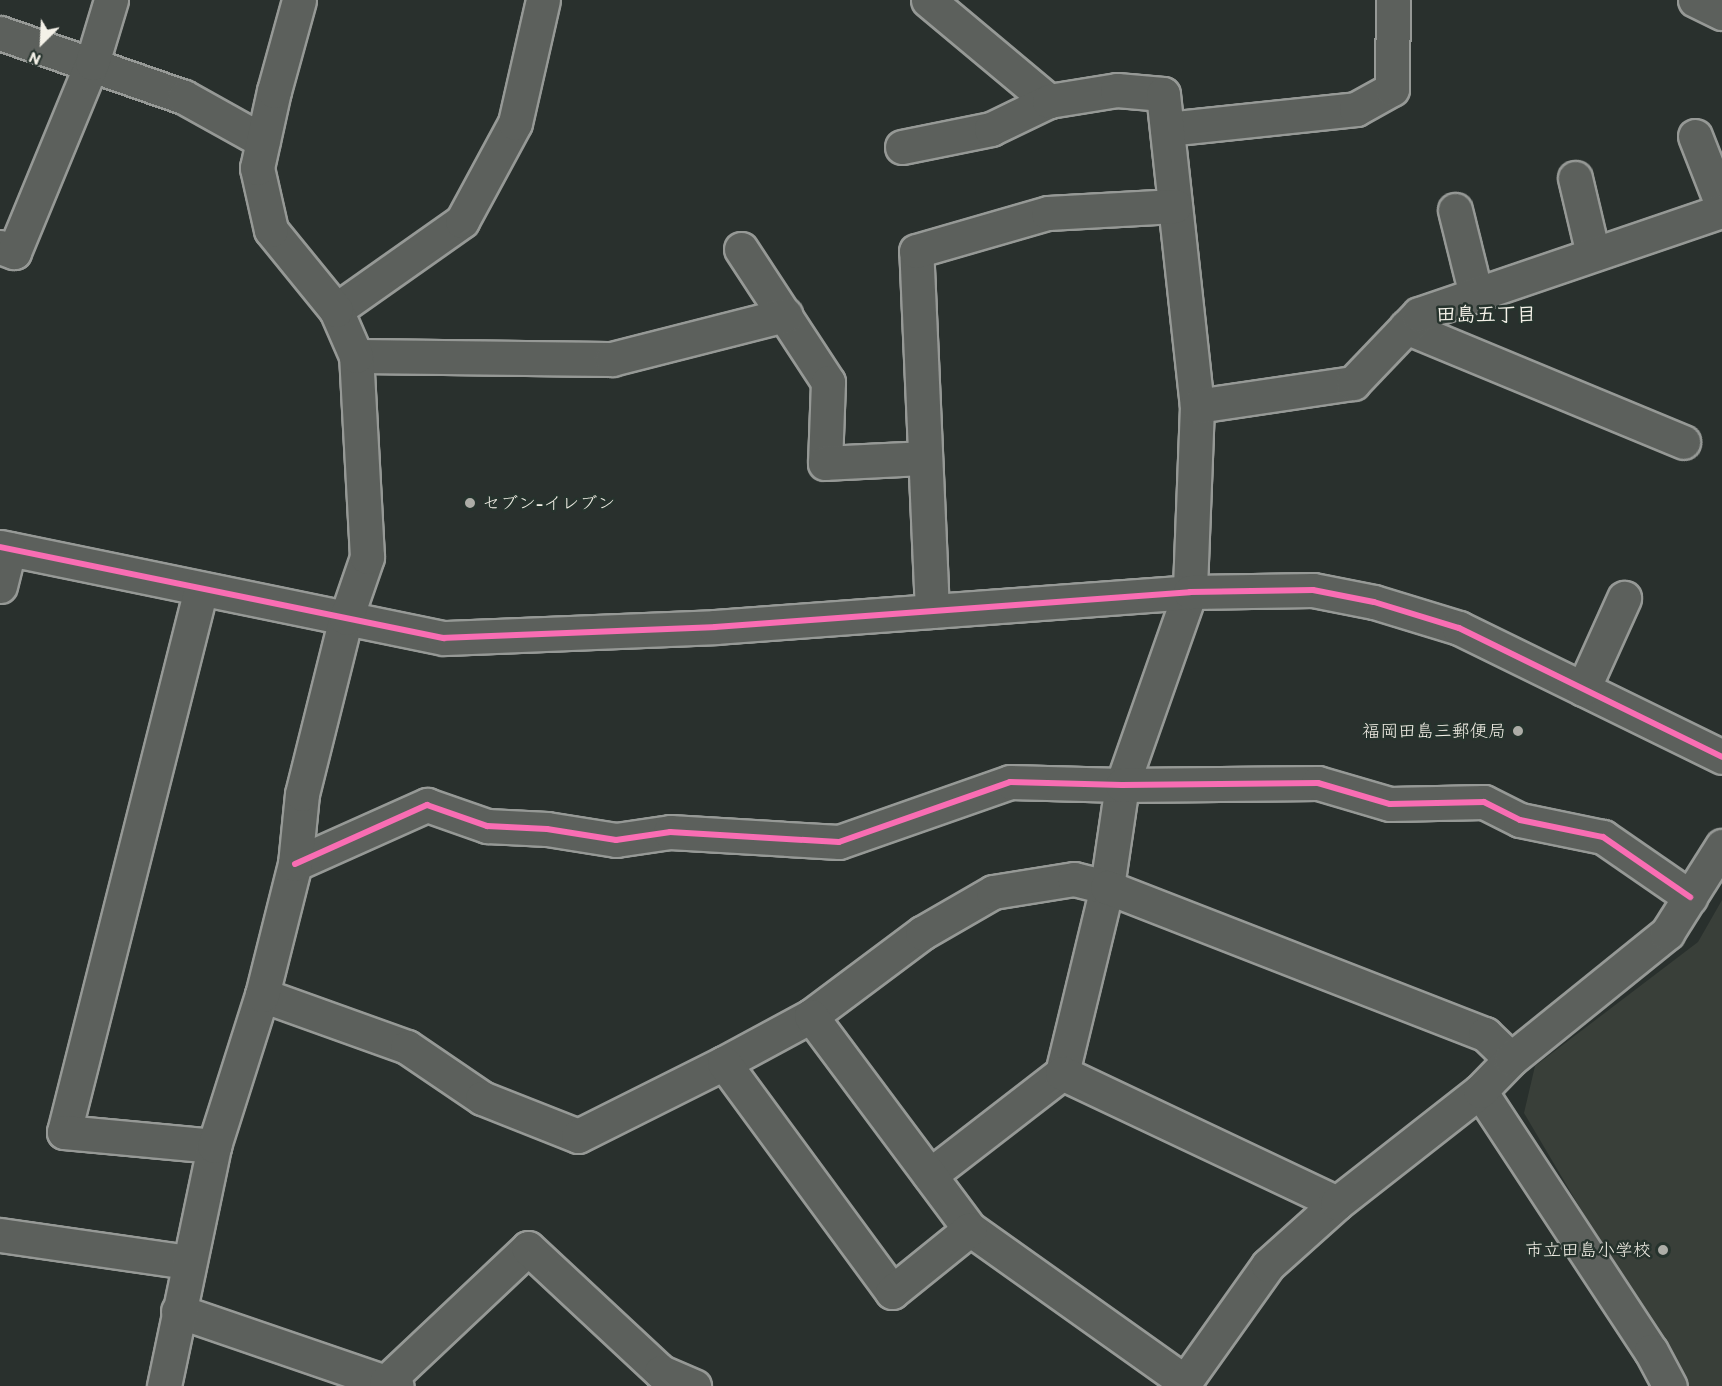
<!DOCTYPE html>
<meta charset="utf-8">
<style>
body{margin:0}
#map{position:relative;width:1722px;height:1386px;overflow:hidden;background:#29302d;font-family:Itim,"Klee One",sans-serif}
div>[style]{position:absolute}
[style*='--x']{left:calc(var(--x)*1px);top:calc(var(--y)*1px);width:calc(var(--w)*1px);rotate:calc(var(--a)*1deg)}
.built>*{inset:0;background:#393f39}
.roads{filter:drop-shadow(2px 0 #969996) drop-shadow(-2px 0 #969996) drop-shadow(0 2px #969996) drop-shadow(0 -2px #969996)}
.street>*{height:33px;margin:-16.5px;padding:0 16.5px;transform-origin:16.5px;border-radius:16.5px;background:#5c605c}
.cycleway>*{height:6px;margin:-3px;padding:0 3px;transform-origin:3px;border-radius:3px;background:#f96db3}
.dots>*{width:16px;height:16px;translate:-50% -50%;box-sizing:border-box;border:3px solid #26332d;border-radius:50%}
span{translate:-50% -50%;white-space:nowrap;text-align:center;line-height:1.15;-webkit-text-stroke:5px #26332d;paint-order:stroke}
.poi-label{font-size:18px;color:#f4f1e8}
.left{translate:0 -50%;text-align:left}
.right{translate:-100% -50%;text-align:right}
.neighbourhood-label{font-size:20px;color:#f4f1e8;font-weight:700}
.north{position:absolute;left:12px;top:12px;width:60px;height:60px;-webkit-text-stroke:4px #26332d;paint-order:stroke;rotate:204deg;font-size:16px;font-weight:700;line-height:24px;text-align:center;color:#f4f1e8}
.north::after{content:'';display:block;margin:auto;width:21px;height:27px;background:#f4f1e8;clip-path:polygon(50% 0,100% 100%,50% 72%,0 100%)}
</style>
<div id="map">
<div class="built">
<i style="clip-path:polygon(1722px 900px,1722px 1386px,1685px 1386px,1524px 1113px,1535px 1066px,1698px 942px)"></i>
</div>
<div class="roads">
<div class="street">
<i style="--x:928;--y:0;--w:158;--a:39.9"></i>
<i style="--x:1695;--y:0;--w:30;--a:26"></i>
<i style="--x:0;--y:33;--w:195;--a:19.2"></i>
<i style="--x:184;--y:97;--w:90;--a:29.1"></i>
<i style="--x:1167;--y:129;--w:190;--a:-6"></i>
<i style="--x:1356;--y:109;--w:41;--a:-29.1"></i>
<i style="--x:1392;--y:89;--w:89;--a:-89.4"></i>
<i style="--x:1695;--y:136;--w:74;--a:68.6"></i>
<i style="--x:902;--y:147;--w:91;--a:-11.4"></i>
<i style="--x:991;--y:129;--w:64;--a:-25.8"></i>
<i style="--x:1049;--y:101;--w:69;--a:-9.2"></i>
<i style="--x:1117;--y:90;--w:46;--a:5"></i>
<i style="--x:1163;--y:94;--w:314;--a:83.8"></i>
<i style="--x:1197;--y:406;--w:186;--a:92.2"></i>
<i style="--x:1190;--y:592;--w:205;--a:109.4"></i>
<i style="--x:1122;--y:785;--w:103;--a:98.4"></i>
<i style="--x:1107;--y:887;--w:191;--a:103.6"></i>
<i style="--x:1062;--y:1073;--w:167;--a:142.3"></i>
<i style="--x:1575;--y:178;--w:78;--a:76.7"></i>
<i style="--x:1455;--y:210;--w:88;--a:76.1"></i>
<i style="--x:0;--y:247;--w:15;--a:20"></i>
<i style="--x:14;--y:252;--w:204;--a:-67.6"></i>
<i style="--x:92;--y:63;--w:66;--a:-73.2"></i>
<i style="--x:741;--y:249;--w:159;--a:56.8"></i>
<i style="--x:828;--y:382;--w:81;--a:92.1"></i>
<i style="--x:825;--y:463;--w:100;--a:-2.9"></i>
<i style="--x:336;--y:310;--w:154;--a:-35.2"></i>
<i style="--x:462;--y:221;--w:111;--a:-61.6"></i>
<i style="--x:515;--y:123;--w:126;--a:-77.2"></i>
<i style="--x:1406;--y:327;--w:300;--a:22.5"></i>
<i style="--x:356;--y:356;--w:256;--a:0.7"></i>
<i style="--x:612;--y:359;--w:179;--a:-14.3"></i>
<i style="--x:1197;--y:406;--w:158;--a:-8.4"></i>
<i style="--x:1353;--y:383;--w:95;--a:-46.3"></i>
<i style="--x:1419;--y:314;--w:320;--a:-18.8"></i>
<i style="--x:0;--y:547;--w:453;--a:11.6"></i>
<i style="--x:444;--y:638;--w:271;--a:-2.3"></i>
<i style="--x:715;--y:627;--w:476;--a:-4.2"></i>
<i style="--x:1190;--y:592;--w:123;--a:-0.9"></i>
<i style="--x:1313;--y:590;--w:62;--a:11.1"></i>
<i style="--x:1374;--y:602;--w:89;--a:17"></i>
<i style="--x:1459;--y:628;--w:293;--a:26.1"></i>
<i style="--x:0;--y:586;--w:38;--a:-76"></i>
<i style="--x:201;--y:589;--w:560;--a:104.16"></i>
<i style="--x:64;--y:1132;--w:151;--a:5.3"></i>
<i style="--x:932;--y:611;--w:360;--a:-92.5"></i>
<i style="--x:916;--y:251;--w:137;--a:-16.1"></i>
<i style="--x:1048;--y:213;--w:127;--a:-3.2"></i>
<i style="--x:1583;--y:689;--w:100;--a:-65.7"></i>
<i style="--x:295;--y:864;--w:145;--a:-24.1"></i>
<i style="--x:427;--y:805;--w:64;--a:19.3"></i>
<i style="--x:487;--y:826;--w:60;--a:2.9"></i>
<i style="--x:547;--y:829;--w:70;--a:9.1"></i>
<i style="--x:616;--y:840;--w:55;--a:-8.4"></i>
<i style="--x:670;--y:832;--w:169;--a:3.4"></i>
<i style="--x:839;--y:842;--w:181;--a:-19.3"></i>
<i style="--x:1010;--y:782;--w:112;--a:1.5"></i>
<i style="--x:1122;--y:785;--w:196;--a:-0.6"></i>
<i style="--x:1318;--y:783;--w:75;--a:16.3"></i>
<i style="--x:1390;--y:804;--w:94;--a:-1.2"></i>
<i style="--x:1484;--y:802;--w:40;--a:26.6"></i>
<i style="--x:1520;--y:820;--w:85;--a:11.6"></i>
<i style="--x:1603;--y:837;--w:106;--a:34.6"></i>
<i style="--x:262;--y:995;--w:154;--a:19.7"></i>
<i style="--x:407;--y:1047;--w:91;--a:34.2"></i>
<i style="--x:482;--y:1098;--w:103;--a:21.6"></i>
<i style="--x:578;--y:1136;--w:163;--a:-26.6"></i>
<i style="--x:724;--y:1063;--w:99;--a:-28.4"></i>
<i style="--x:811;--y:1016;--w:139;--a:-36.8"></i>
<i style="--x:922;--y:933;--w:82;--a:-30"></i>
<i style="--x:993;--y:892;--w:82;--a:-9.1"></i>
<i style="--x:1074;--y:879;--w:34;--a:14"></i>
<i style="--x:1107;--y:887;--w:406;--a:21.3"></i>
<i style="--x:1485;--y:1034;--w:36;--a:44"></i>
<i style="--x:811;--y:1016;--w:266;--a:53.3"></i>
<i style="--x:970;--y:1229;--w:264;--a:35.4"></i>
<i style="--x:724;--y:1063;--w:284;--a:53.7"></i>
<i style="--x:892;--y:1292;--w:100;--a:-38.9"></i>
<i style="--x:1062;--y:1073;--w:304;--a:25.3"></i>
<i style="--x:1480;--y:1091;--w:311;--a:56.7"></i>
<i style="--x:1651;--y:1351;--w:40;--a:62"></i>
<i style="--x:0;--y:1235;--w:190;--a:8.2"></i>
<i style="--x:178;--y:1311;--w:231;--a:18.9"></i>
<i style="--x:386;--y:1382;--w:195;--a:-43.3"></i>
<i style="--x:528;--y:1248;--w:182;--a:43"></i>
<i style="--x:661;--y:1372;--w:36;--a:23"></i>
<i style="--x:164;--y:1386;--w:245;--a:-78.2"></i>
<i style="--x:214;--y:1146;--w:158;--a:-72.4"></i>
<i style="--x:262;--y:995;--w:135;--a:-75.9"></i>
<i style="--x:295;--y:864;--w:70;--a:-84.3"></i>
<i style="--x:302;--y:794;--w:181;--a:-76"></i>
<i style="--x:346;--y:618;--w:65;--a:-71"></i>
<i style="--x:367;--y:557;--w:201;--a:-93.1"></i>
<i style="--x:356;--y:356;--w:50;--a:-113.5"></i>
<i style="--x:336;--y:310;--w:103;--a:-129.1"></i>
<i style="--x:271;--y:230;--w:64;--a:-102.7"></i>
<i style="--x:257;--y:168;--w:79;--a:-77.6"></i>
<i style="--x:274;--y:91;--w:94;--a:-74.6"></i>
<i style="--x:1182;--y:1386;--w:148;--a:-54.6"></i>
<i style="--x:1268;--y:1265;--w:93;--a:-41.9"></i>
<i style="--x:1337;--y:1203;--w:182;--a:-38.1"></i>
<i style="--x:1480;--y:1091;--w:45;--a:-45.9"></i>
<i style="--x:1511;--y:1059;--w:201;--a:-38.9"></i>
<i style="--x:1667;--y:933;--w:103;--a:-57.7"></i>
</div>
</div>
<div class="cycleway">
<i style="--x:0;--y:547;--w:453;--a:11.6"></i>
<i style="--x:444;--y:638;--w:271;--a:-2.3"></i>
<i style="--x:715;--y:627;--w:476;--a:-4.2"></i>
<i style="--x:1190;--y:592;--w:123;--a:-0.9"></i>
<i style="--x:1313;--y:590;--w:62;--a:11.1"></i>
<i style="--x:1374;--y:602;--w:89;--a:17"></i>
<i style="--x:1459;--y:628;--w:293;--a:26.1"></i>
<i style="--x:295;--y:864;--w:145;--a:-24.1"></i>
<i style="--x:427;--y:805;--w:64;--a:19.3"></i>
<i style="--x:487;--y:826;--w:60;--a:2.9"></i>
<i style="--x:547;--y:829;--w:70;--a:9.1"></i>
<i style="--x:616;--y:840;--w:55;--a:-8.4"></i>
<i style="--x:670;--y:832;--w:169;--a:3.4"></i>
<i style="--x:839;--y:842;--w:181;--a:-19.3"></i>
<i style="--x:1010;--y:782;--w:112;--a:1.5"></i>
<i style="--x:1122;--y:785;--w:196;--a:-0.6"></i>
<i style="--x:1318;--y:783;--w:75;--a:16.3"></i>
<i style="--x:1390;--y:804;--w:94;--a:-1.2"></i>
<i style="--x:1484;--y:802;--w:40;--a:26.6"></i>
<i style="--x:1520;--y:820;--w:85;--a:11.6"></i>
<i style="--x:1603;--y:837;--w:106;--a:34.6"></i>
</div>
<div class="dots">
<i style="left:470px;top:503px;background:#adada7"></i>
<i style="left:1518px;top:731px;background:#adada7"></i>
<i style="left:1663px;top:1250px;background:#adada7"></i>
</div>
<div class="poi-label">
<span class="left" style="left:482px;top:503px">セブン-イレブン</span>
<span class="right" style="left:1506px;top:731px">福岡田島三郵便局</span>
<span class="right" style="left:1651px;top:1250px">市立田島小学校</span>
</div>
<div class="neighbourhood-label">
<span style="left:1486px;top:314px">田島五丁目</span>
</div>
<div class="north">N</div>
</div>
